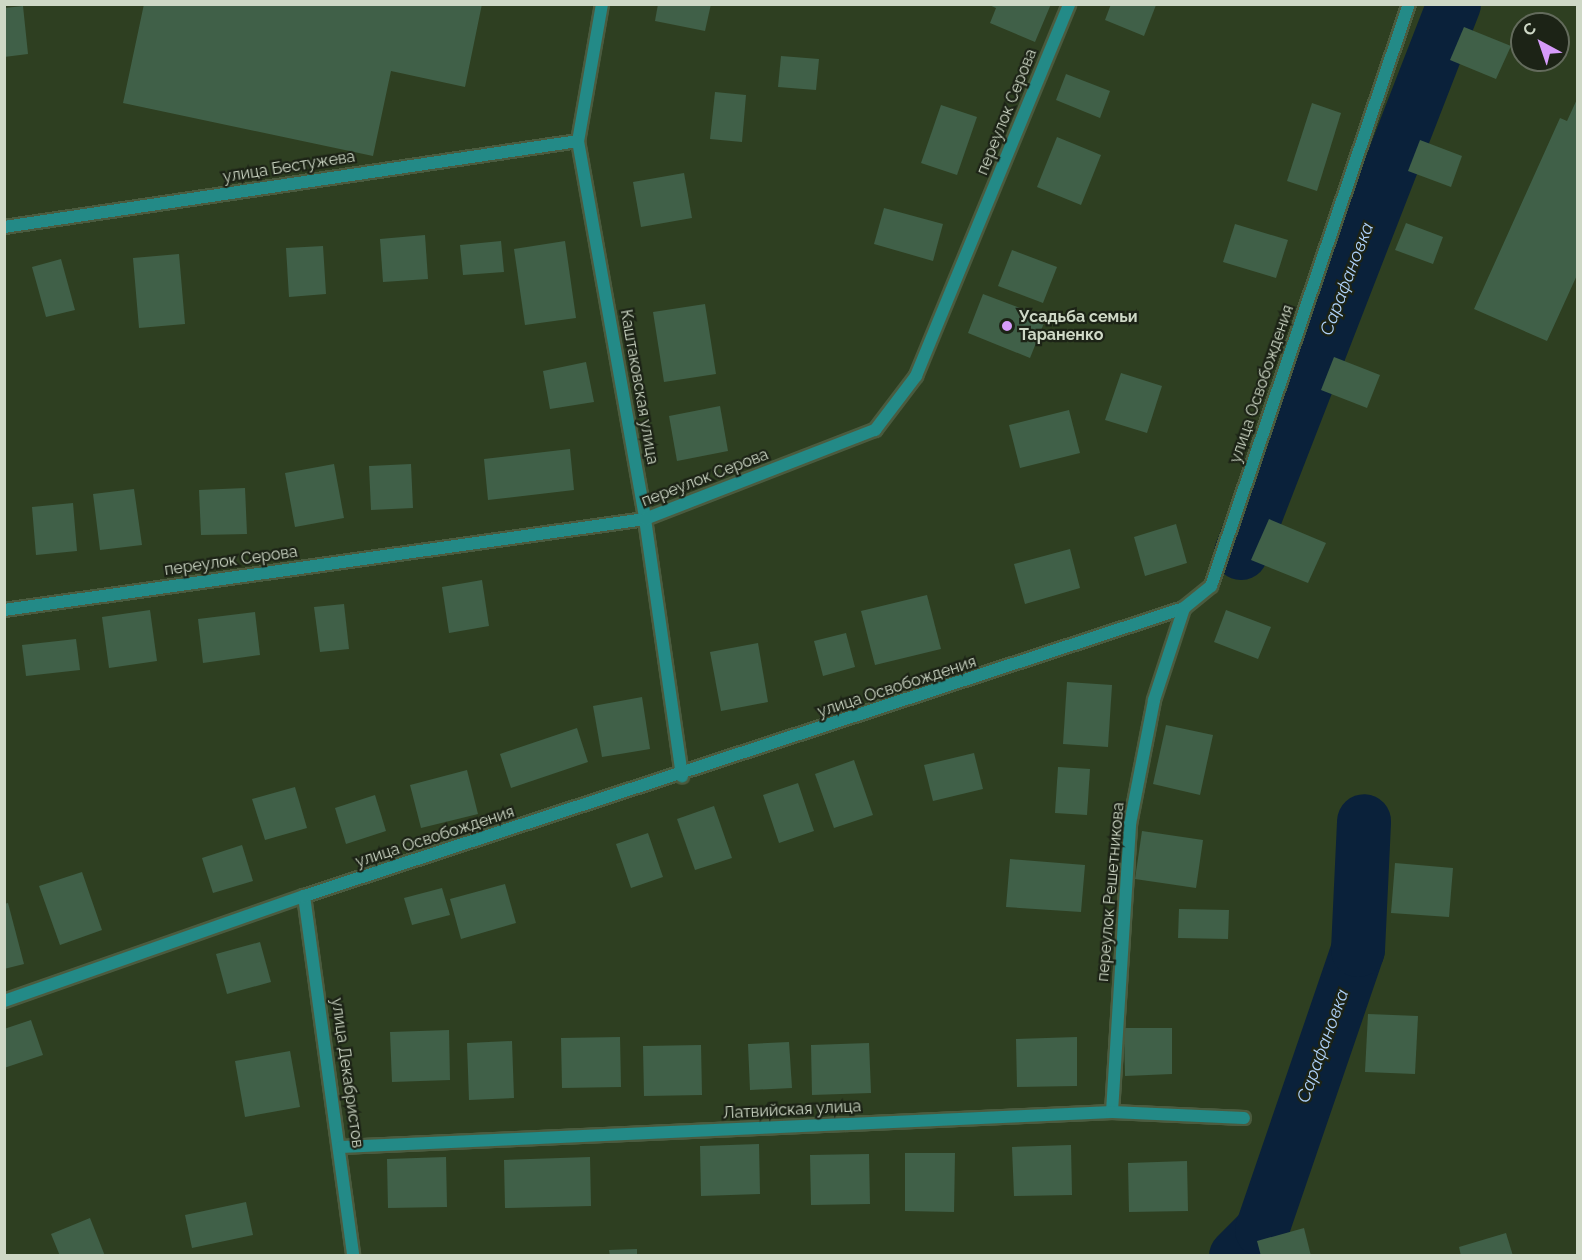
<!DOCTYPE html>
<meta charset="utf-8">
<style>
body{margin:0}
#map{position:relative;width:1582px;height:1260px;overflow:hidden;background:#2e3f21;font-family:Raleway,sans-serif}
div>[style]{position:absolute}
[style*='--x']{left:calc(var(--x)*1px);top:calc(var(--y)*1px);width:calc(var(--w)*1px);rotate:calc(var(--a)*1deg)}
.river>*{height:54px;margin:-27px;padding:0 27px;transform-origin:27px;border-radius:27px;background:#0a213a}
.building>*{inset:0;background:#406048}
.roads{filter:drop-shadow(2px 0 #4b5b3f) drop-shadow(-2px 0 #4b5b3f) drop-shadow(0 2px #4b5b3f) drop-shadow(0 -2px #4b5b3f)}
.minor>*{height:12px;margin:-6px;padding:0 6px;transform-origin:6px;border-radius:6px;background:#238a87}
.dots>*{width:16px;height:16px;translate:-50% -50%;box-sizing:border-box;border:3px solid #1c2316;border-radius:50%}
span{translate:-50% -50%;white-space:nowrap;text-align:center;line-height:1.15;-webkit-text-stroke:4.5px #1c2316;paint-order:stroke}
.street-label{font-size:16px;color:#ced8c6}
.poi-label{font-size:16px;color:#ced8c6;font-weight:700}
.left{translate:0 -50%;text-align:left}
.water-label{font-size:18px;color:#afd2fa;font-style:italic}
.frame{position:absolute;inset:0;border:6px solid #ced8c6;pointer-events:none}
.north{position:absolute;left:1510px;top:12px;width:60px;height:60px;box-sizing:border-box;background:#1c2316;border:2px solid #636b5c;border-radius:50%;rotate:320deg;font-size:16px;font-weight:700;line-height:24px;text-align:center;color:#ced8c6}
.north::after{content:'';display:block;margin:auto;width:21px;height:27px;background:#d69bfa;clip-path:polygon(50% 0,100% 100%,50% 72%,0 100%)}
</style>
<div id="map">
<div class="river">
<i style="--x:1241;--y:553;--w:589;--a:-68.79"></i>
<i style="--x:1236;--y:1256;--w:37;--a:-45"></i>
<i style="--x:1262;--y:1230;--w:296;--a:-71.1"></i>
<i style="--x:1358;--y:950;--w:129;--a:-87.3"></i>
</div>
<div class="building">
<i style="clip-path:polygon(144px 4px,482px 4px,465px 87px,391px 71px,373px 156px,123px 103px)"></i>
<i style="clip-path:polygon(658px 4px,711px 4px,705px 31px,655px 21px)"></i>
<i style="clip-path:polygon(987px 4px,1051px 4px,1035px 42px,990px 23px,996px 8px)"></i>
<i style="clip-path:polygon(1111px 4px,1156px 5px,1144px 36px,1105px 20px)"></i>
<i style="clip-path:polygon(23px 6px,28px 54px,4px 57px,4px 8px)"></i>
<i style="clip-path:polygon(1464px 27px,1511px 46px,1496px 79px,1450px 60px)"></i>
<i style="clip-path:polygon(781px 56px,819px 59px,816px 90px,778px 87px)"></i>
<i style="clip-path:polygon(1066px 74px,1110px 91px,1100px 118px,1056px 100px)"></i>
<i style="clip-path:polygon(715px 92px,746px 95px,742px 142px,710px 139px)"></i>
<i style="clip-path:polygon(1578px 97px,1578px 273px,1547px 341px,1474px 309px,1560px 118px,1567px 121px)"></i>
<i style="clip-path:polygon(1312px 103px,1341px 113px,1317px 191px,1287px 181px)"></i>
<i style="clip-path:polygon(941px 105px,977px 117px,957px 175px,921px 163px)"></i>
<i style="clip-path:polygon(1057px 137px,1101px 155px,1081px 205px,1037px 187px)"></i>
<i style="clip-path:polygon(1420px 140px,1462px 156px,1451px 187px,1408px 171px)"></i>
<i style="clip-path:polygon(684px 173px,692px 218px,641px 227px,633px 182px)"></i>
<i style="clip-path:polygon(884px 208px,943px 224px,933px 261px,874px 244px)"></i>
<i style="clip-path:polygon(1406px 223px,1443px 237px,1433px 264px,1395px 250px)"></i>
<i style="clip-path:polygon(1235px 224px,1288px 240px,1276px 278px,1223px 262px)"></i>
<i style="clip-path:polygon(425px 235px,428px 279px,383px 282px,380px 239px)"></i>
<i style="clip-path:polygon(501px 241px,504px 272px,463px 275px,460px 245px)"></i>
<i style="clip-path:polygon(565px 241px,576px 318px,525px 325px,514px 249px)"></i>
<i style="clip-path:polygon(323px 246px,326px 294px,289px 297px,286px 248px)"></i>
<i style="clip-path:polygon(1012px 250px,1057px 267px,1043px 303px,998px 286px)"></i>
<i style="clip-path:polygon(179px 254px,185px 324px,139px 328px,133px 258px)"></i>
<i style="clip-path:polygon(61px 259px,75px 310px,46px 317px,32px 267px)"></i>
<i style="clip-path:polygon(983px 294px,1046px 318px,1030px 358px,968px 333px)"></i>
<i style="clip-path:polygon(705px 304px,716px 374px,664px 382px,653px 312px)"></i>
<i style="clip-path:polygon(1334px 357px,1380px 375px,1367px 408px,1321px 390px)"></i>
<i style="clip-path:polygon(586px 362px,594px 402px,550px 409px,543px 371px)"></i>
<i style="clip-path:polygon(1121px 373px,1162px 386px,1147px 433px,1105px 420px)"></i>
<i style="clip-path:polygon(720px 406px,728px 451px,677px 461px,669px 416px)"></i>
<i style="clip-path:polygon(1069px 410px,1080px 453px,1020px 468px,1009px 425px)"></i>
<i style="clip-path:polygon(570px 449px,574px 490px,488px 500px,484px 459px)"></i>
<i style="clip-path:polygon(334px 464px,344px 518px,295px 527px,285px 473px)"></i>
<i style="clip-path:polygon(411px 464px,413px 508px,371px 510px,369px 466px)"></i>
<i style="clip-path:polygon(245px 488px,247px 534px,201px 535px,199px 490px)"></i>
<i style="clip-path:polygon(134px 489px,142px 545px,100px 550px,93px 494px)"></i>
<i style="clip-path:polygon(73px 503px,77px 551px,36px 555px,32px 507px)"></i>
<i style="clip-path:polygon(1269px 519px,1326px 543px,1308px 583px,1251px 560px)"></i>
<i style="clip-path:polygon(1176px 524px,1187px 563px,1145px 576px,1134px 537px)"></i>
<i style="clip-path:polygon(1070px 549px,1080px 588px,1025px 604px,1014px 564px)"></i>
<i style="clip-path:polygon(482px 580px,489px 626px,449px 633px,442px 587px)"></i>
<i style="clip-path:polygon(927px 595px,941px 649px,875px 665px,861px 611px)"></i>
<i style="clip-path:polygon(344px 604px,349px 649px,320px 652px,314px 607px)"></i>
<i style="clip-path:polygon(150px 610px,157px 661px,109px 668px,102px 617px)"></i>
<i style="clip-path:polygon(1226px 610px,1271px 627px,1258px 659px,1214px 642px)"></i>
<i style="clip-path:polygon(255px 612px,260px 655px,203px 663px,198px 619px)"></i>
<i style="clip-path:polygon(846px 633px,855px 667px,823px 676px,814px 641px)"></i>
<i style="clip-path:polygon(76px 639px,80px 670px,26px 676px,22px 645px)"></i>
<i style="clip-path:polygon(758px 643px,768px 702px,721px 711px,710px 652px)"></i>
<i style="clip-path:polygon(1067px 682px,1112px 685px,1108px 747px,1063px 744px)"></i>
<i style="clip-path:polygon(642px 697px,650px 749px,602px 757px,593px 706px)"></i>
<i style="clip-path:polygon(1166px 725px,1213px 735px,1200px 795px,1153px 784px)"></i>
<i style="clip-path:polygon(577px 728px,588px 762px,511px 788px,500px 754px)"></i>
<i style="clip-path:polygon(974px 753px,983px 789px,933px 801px,924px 765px)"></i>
<i style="clip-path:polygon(854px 760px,873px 815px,834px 828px,815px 774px)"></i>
<i style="clip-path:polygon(1058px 767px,1090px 769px,1087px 815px,1055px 813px)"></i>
<i style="clip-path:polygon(467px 770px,478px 814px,421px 828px,410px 785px)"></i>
<i style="clip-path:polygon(798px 783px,814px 831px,779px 843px,763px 795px)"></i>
<i style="clip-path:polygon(295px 787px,307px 828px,265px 840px,252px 799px)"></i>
<i style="clip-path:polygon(375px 795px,386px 831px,346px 844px,335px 808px)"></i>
<i style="clip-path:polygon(714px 806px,732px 858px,695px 870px,677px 819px)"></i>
<i style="clip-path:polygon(1142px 831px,1203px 840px,1196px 888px,1135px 879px)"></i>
<i style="clip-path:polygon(648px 833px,663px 877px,631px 888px,616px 844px)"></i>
<i style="clip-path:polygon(242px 845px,253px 881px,213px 893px,202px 858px)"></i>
<i style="clip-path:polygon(1010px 859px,1085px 865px,1081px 912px,1006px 907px)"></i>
<i style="clip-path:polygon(1395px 863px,1453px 868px,1449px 917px,1391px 913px)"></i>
<i style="clip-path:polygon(82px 872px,102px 930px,60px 945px,39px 886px)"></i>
<i style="clip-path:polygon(505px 884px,516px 923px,461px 939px,450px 899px)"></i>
<i style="clip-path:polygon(442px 888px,450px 915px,412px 925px,404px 898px)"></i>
<i style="clip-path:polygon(8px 903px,24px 964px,4px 969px,4px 904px)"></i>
<i style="clip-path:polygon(1179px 909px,1229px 910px,1228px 939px,1178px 938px)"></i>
<i style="clip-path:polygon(260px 942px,271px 982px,227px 994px,216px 954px)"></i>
<i style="clip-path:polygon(1368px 1014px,1418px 1016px,1415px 1074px,1365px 1072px)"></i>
<i style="clip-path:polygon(31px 1020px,43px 1055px,4px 1068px,4px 1029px)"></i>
<i style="clip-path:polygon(1124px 1028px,1172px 1028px,1172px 1074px,1125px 1076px)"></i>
<i style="clip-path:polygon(449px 1030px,450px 1080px,392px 1082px,390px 1032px)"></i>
<i style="clip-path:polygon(620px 1037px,621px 1087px,562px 1088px,561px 1038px)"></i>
<i style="clip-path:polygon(1077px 1037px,1077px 1086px,1017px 1087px,1016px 1039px)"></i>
<i style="clip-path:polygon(512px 1041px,514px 1098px,469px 1100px,467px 1043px)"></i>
<i style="clip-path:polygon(789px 1042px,792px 1088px,750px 1090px,748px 1044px)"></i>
<i style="clip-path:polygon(869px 1043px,871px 1093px,812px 1095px,811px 1045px)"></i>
<i style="clip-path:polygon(701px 1045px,702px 1095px,644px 1096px,643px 1046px)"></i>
<i style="clip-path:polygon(290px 1051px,300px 1107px,245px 1117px,235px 1061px)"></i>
<i style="clip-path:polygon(759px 1144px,760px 1194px,701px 1196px,700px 1146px)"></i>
<i style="clip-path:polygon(1071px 1145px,1072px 1195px,1014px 1196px,1012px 1147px)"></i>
<i style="clip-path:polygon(905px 1153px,955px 1153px,954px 1212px,905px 1211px)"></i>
<i style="clip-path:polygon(869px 1154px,870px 1204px,811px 1205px,810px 1155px)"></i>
<i style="clip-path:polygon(446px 1157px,447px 1207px,388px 1208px,387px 1159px)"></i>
<i style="clip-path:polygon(590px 1157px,591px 1206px,505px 1208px,504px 1160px)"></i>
<i style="clip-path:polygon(1187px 1161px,1188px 1211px,1129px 1212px,1128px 1163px)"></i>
<i style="clip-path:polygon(246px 1202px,253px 1235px,192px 1248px,185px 1215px)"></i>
<i style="clip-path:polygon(90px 1218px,105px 1256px,60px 1256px,51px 1234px)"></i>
<i style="clip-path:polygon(1304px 1228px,1311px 1256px,1261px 1256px,1257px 1241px)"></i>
<i style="clip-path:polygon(1506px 1233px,1513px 1256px,1461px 1256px,1459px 1247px)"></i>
<i style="clip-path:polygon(637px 1249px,637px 1256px,610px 1256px,609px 1250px)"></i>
</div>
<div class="roads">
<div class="minor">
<i style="--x:602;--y:4;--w:139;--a:99.9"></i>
<i style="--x:578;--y:141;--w:384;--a:79.9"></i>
<i style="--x:645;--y:519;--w:260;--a:81.8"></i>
<i style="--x:4;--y:227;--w:580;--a:-8.52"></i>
<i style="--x:4;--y:610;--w:647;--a:-8.08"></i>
<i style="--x:645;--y:519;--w:247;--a:-21.2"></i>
<i style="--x:875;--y:430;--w:68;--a:-52.8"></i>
<i style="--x:916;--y:376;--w:402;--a:-67.6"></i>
<i style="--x:304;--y:896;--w:363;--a:82.2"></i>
<i style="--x:4;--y:1001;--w:318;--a:-19.3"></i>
<i style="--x:304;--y:896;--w:926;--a:-18.12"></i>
<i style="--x:1184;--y:608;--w:35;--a:-39"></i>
<i style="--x:1211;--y:586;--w:615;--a:-71.21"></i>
<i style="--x:1112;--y:1112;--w:289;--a:-86.4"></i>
<i style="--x:1130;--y:824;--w:126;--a:-79"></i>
<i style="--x:1154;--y:700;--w:97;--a:-71.9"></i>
<i style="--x:341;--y:1147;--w:772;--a:-2.6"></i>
<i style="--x:1112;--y:1112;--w:132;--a:2.6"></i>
</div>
</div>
<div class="dots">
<i style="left:1007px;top:326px;background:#d69bfa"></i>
</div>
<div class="street-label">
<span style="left:1007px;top:112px;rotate:-68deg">переулок Серова</span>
<span style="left:289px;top:167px;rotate:-9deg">улица Бестужева</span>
<span style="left:1262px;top:384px;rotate:-71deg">улица Освобождения</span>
<span style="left:639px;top:387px;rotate:80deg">Каштаковская улица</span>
<span style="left:705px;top:478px;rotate:-21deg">переулок Серова</span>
<span style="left:231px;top:561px;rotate:-8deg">переулок Серова</span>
<span style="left:897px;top:687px;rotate:-18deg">улица Освобождения</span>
<span style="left:435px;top:837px;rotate:-18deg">улица Освобождения</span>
<span style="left:1111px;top:892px;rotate:-85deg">переулок Решетникова</span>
<span style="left:347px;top:1073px;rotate:82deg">улица Декабристов</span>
<span style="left:792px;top:1110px;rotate:-3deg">Латвийская улица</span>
</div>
<div class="poi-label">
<span class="left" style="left:1019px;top:326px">Усадьба семьи<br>Тараненко</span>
</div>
<div class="water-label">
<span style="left:1347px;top:279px;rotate:-69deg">Сарафановка</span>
<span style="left:1323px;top:1046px;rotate:-70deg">Сарафановка</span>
</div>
<div class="frame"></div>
<div class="north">С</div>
</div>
